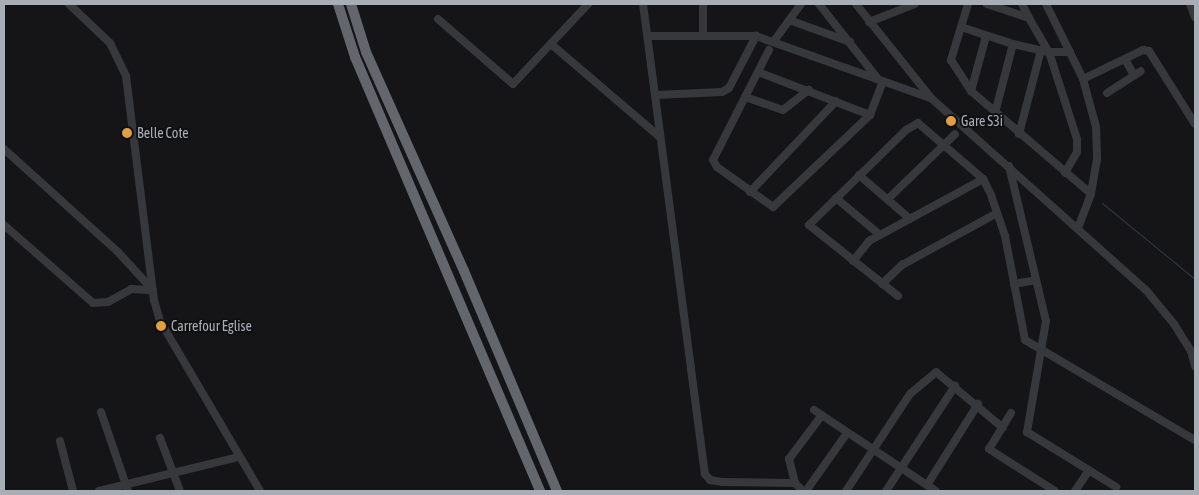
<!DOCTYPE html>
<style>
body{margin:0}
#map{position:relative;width:1199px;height:495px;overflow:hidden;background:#151517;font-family:"Asap Condensed",sans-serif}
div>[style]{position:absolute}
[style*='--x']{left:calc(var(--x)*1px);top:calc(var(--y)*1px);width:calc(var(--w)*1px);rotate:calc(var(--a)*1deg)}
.stream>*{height:1px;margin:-0.5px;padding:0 0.5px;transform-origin:0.5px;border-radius:0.5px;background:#2f393f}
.minor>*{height:8px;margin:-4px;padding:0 4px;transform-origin:4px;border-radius:4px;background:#37383b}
.highway>*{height:10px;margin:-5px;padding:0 5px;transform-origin:5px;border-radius:5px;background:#63666c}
.dots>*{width:14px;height:14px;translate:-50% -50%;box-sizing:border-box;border:2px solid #101012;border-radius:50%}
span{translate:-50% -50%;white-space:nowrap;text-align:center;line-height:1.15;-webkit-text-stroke:4px #101012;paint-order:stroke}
.poi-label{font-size:14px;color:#a8adb6}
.left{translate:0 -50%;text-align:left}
.frame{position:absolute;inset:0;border:5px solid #a8adb6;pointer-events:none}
</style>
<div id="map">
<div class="stream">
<i style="--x:1102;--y:203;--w:120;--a:39.3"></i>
</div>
<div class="minor">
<i style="--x:69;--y:4;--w:57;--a:43.6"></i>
<i style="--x:110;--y:43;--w:37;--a:64"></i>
<i style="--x:126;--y:76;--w:226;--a:82.9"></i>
<i style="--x:154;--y:300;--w:22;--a:74"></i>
<i style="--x:160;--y:321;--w:197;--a:59.5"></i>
<i style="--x:643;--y:4;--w:474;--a:82.5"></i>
<i style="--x:705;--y:474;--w:8;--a:50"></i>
<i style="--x:710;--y:480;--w:12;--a:9"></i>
<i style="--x:722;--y:482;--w:73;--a:0.8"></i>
<i style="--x:703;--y:4;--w:31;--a:90"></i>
<i style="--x:819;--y:4;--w:95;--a:51.8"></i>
<i style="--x:856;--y:4;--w:120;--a:51.4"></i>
<i style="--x:931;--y:98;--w:288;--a:41.8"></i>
<i style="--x:1146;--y:290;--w:44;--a:50.5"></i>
<i style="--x:1174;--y:324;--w:32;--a:58"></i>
<i style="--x:1191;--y:351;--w:16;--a:75"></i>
<i style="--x:968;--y:4;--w:59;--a:106.9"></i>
<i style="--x:951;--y:60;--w:37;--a:57"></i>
<i style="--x:971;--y:91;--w:158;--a:40.6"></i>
<i style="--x:987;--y:4;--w:44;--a:18.4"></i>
<i style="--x:1029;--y:18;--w:39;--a:60"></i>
<i style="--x:1049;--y:52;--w:91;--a:72.2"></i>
<i style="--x:1077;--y:139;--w:13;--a:90"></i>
<i style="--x:1077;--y:152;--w:24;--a:120"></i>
<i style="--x:1022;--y:4;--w:16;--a:63"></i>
<i style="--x:1046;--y:4;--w:84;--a:63.7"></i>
<i style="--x:1083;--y:79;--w:50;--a:74.8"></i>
<i style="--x:1096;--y:127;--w:32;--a:88"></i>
<i style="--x:1097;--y:159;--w:36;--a:100"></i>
<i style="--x:1091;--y:194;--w:36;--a:111"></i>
<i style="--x:1190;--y:4;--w:14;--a:69"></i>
<i style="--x:438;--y:19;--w:99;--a:40.9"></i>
<i style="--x:513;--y:84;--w:110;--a:-46.8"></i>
<i style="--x:789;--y:20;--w:65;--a:19.8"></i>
<i style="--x:869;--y:22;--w:49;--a:-21.4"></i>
<i style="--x:961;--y:27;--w:55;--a:18.1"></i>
<i style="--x:1013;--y:44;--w:37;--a:13"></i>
<i style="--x:1049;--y:52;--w:21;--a:0"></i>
<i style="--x:648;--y:36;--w:108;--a:0"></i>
<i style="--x:756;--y:36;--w:185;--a:19.6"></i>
<i style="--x:774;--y:41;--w:46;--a:-53.9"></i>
<i style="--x:551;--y:44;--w:143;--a:40.5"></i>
<i style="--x:769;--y:50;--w:123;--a:117"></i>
<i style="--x:713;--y:160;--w:8;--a:60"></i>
<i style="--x:717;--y:167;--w:69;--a:35.5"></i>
<i style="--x:773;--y:207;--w:134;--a:-43.5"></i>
<i style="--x:870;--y:115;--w:36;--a:-69"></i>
<i style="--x:1125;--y:59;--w:18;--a:61"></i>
<i style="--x:758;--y:72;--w:120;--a:21"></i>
<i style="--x:1083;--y:79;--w:67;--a:-25.8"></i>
<i style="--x:1143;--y:50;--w:6;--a:9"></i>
<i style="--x:1149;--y:51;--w:86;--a:57.8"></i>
<i style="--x:971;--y:91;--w:57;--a:-74.7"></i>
<i style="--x:1107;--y:93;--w:40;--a:-32.9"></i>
<i style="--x:656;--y:95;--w:66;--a:-2.6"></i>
<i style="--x:722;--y:92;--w:8;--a:-30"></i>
<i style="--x:729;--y:88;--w:59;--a:-62.6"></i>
<i style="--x:745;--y:97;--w:40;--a:18.9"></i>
<i style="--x:783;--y:110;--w:33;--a:-38"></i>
<i style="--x:995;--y:113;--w:71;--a:-75.4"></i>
<i style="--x:1019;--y:134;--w:87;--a:-75.3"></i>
<i style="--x:4;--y:149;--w:152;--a:42.1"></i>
<i style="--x:117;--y:251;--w:53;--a:47.3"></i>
<i style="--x:1009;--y:166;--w:159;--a:76.6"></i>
<i style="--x:1046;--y:321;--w:113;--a:99.7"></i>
<i style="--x:1027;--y:432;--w:105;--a:31.7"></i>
<i style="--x:859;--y:175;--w:67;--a:40.8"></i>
<i style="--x:750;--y:192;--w:125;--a:-46.6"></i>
<i style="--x:836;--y:198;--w:57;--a:40.1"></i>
<i style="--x:888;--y:199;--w:93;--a:-44.1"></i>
<i style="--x:4;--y:225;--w:118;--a:41.2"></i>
<i style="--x:93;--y:303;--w:15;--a:-4"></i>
<i style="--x:108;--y:302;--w:26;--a:-29"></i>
<i style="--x:131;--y:289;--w:22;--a:3"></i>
<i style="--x:853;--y:261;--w:26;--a:-51"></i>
<i style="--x:869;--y:241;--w:130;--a:-28.5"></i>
<i style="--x:882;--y:284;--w:28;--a:-44"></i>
<i style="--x:902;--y:265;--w:108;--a:-28.7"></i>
<i style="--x:1014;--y:284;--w:22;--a:-10"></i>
<i style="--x:898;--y:296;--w:114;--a:-141.4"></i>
<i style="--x:809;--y:225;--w:136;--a:-44.4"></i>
<i style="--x:906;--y:130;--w:14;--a:-30"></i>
<i style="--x:918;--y:123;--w:86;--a:40.7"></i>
<i style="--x:983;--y:179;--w:18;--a:63"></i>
<i style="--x:991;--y:195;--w:43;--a:71.1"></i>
<i style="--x:1005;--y:236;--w:106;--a:79.1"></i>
<i style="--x:1025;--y:340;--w:197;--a:30.5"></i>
<i style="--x:814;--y:410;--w:146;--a:33.6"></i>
<i style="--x:101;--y:412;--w:83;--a:71.1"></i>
<i style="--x:1011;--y:413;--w:42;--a:121.4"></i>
<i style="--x:989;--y:449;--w:78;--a:32.5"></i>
<i style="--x:160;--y:438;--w:57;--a:69.3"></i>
<i style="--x:60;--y:441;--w:52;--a:75.4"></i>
<i style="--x:927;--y:485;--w:96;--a:-57.8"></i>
<i style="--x:99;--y:491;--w:144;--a:-13.7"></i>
<i style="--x:803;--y:491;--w:11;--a:-135"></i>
<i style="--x:795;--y:483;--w:25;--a:-104"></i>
<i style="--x:789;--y:459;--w:55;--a:-53.1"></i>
<i style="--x:806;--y:491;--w:71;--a:-54.7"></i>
<i style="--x:846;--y:491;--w:116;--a:-56.6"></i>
<i style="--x:910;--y:394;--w:34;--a:-40"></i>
<i style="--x:936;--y:372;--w:87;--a:39.9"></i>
<i style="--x:886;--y:491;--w:126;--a:-56.7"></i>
<i style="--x:1075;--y:491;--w:25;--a:-56"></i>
</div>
<div class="highway">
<i style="--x:338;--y:4;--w:56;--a:72.2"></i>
<i style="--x:355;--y:57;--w:472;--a:66.9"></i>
<i style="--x:351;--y:4;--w:50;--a:72.6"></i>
<i style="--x:366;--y:52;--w:240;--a:65.9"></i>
<i style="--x:464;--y:271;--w:239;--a:67.1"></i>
</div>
<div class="dots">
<i style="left:951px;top:121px;background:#e29f42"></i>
<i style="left:127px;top:133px;background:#e29f42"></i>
<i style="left:161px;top:326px;background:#e29f42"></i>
</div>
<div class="poi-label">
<span class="left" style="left:961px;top:121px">Gare S3i</span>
<span class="left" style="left:137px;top:133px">Belle Cote</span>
<span class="left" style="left:171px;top:326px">Carrefour Eglise</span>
</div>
<div class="frame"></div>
</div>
